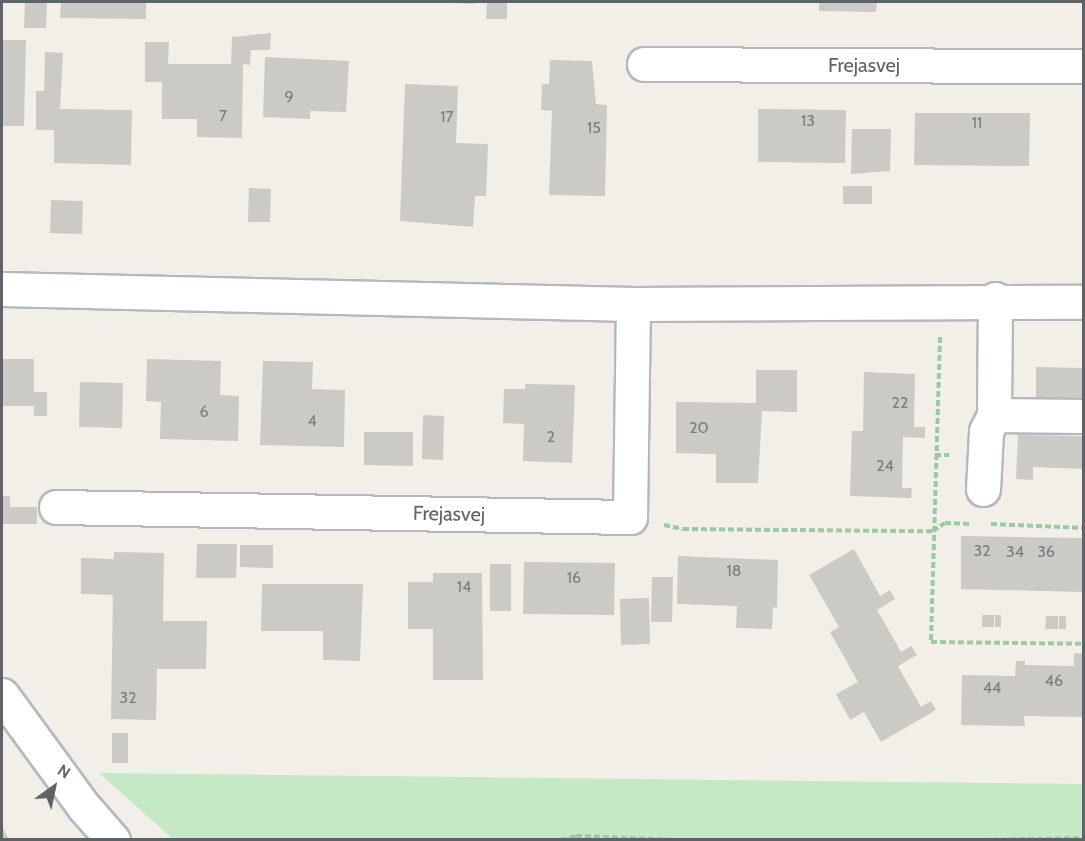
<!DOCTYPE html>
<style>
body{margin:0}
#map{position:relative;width:1085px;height:841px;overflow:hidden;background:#f1efe8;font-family:Cabin,sans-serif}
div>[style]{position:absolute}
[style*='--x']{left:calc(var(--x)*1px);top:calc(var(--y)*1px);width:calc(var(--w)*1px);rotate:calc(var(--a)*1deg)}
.green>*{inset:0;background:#c5e8c5}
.building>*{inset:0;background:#cccac5}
.path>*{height:4px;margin-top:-2px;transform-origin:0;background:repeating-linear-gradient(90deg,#9cc7a9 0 6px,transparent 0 9px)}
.roads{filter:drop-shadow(2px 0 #b5b8bc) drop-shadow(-2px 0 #b5b8bc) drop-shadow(0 2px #b5b8bc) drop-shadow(0 -2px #b5b8bc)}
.minor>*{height:33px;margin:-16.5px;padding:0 16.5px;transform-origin:16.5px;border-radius:16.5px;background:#fff}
span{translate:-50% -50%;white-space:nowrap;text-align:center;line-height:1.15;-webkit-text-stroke:4.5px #fff;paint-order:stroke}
.number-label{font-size:16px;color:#7a7d7f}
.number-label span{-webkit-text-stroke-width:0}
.street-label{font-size:20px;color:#5f6368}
.frame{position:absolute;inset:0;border:3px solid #5f6368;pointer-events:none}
.north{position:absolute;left:24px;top:757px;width:60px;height:60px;-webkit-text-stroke:4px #fff;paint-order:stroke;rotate:33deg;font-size:16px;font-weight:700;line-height:24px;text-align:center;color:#5f6368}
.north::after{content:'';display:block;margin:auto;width:21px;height:27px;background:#5f6368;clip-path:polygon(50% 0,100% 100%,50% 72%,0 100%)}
</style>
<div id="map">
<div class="green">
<i style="clip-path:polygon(99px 773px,1083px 784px,1083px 839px,173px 839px)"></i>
</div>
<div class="building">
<i style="clip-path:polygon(25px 2px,47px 2px,46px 28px,24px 28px)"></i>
<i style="clip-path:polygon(61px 2px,146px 2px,146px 19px,60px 18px)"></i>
<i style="clip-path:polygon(428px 2px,475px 2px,475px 4px)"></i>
<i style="clip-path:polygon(487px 2px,507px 2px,507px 19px,486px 19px)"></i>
<i style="clip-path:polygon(819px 2px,877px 2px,876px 12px,819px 11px)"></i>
<i style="clip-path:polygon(271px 33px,270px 50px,251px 50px,250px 65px,243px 64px,242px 138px,197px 137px,197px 119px,162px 119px,162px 82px,145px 82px,145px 42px,169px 42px,168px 64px,231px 64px,232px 37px)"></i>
<i style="clip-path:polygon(2px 40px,26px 40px,24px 126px,2px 126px)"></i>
<i style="clip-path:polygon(45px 52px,63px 53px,60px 109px,132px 110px,131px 165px,54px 163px,54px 130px,36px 130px,36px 91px,44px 91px)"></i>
<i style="clip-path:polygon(265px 57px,349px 61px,346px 112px,310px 111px,310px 119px,263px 117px)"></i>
<i style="clip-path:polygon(550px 60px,592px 61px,596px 104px,607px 105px,605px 196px,549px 195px,552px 111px,541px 110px,542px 84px,549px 84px)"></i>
<i style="clip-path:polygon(405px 84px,458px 86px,456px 143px,488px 144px,486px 196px,475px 196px,473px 227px,400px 221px)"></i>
<i style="clip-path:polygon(758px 109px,846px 110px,845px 163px,758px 162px)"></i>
<i style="clip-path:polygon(915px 113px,1030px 113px,1029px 166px,914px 165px)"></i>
<i style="clip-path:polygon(852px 129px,891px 129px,890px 171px,851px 174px)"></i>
<i style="clip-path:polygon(843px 186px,872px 186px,872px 204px,843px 204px)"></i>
<i style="clip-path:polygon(249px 188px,271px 189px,270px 222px,248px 222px)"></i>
<i style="clip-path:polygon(51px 200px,83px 201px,82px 234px,50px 233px)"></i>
<i style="clip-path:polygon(2px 359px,34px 359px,34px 392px,47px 392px,47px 416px,34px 416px,34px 406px,2px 406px)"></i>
<i style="clip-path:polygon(147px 359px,221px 361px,220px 395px,239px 396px,238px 441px,160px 439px,161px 402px,146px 401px)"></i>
<i style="clip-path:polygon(263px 361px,313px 362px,312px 389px,345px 390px,344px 447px,260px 445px)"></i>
<i style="clip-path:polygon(1036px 367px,1084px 368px,1084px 401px,1036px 399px)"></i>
<i style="clip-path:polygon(756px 370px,797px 370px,797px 412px,762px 411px,758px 483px,716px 483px,716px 454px,676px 453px,676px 402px,756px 403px)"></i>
<i style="clip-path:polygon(864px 372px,915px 374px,914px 427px,925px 427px,925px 438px,903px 437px,902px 488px,912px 488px,911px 498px,850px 496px,852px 431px,863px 431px)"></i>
<i style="clip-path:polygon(80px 382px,123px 383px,122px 428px,79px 427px)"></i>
<i style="clip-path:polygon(525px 384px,575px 385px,572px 463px,523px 461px,524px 424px,503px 423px,504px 389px,525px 389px)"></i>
<i style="clip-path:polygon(423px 415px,444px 416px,443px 460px,422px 459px)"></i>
<i style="clip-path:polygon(364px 432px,413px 432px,413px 466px,364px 465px)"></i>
<i style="clip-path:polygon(1018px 435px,1084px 436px,1084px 469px,1033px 467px,1033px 480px,1016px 479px)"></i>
<i style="clip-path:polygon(2px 496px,10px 496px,10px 507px,37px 507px,37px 524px,2px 524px)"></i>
<i style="clip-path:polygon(961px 536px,1084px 538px,1084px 592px,961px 589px)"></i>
<i style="clip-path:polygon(197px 544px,237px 544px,236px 578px,196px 578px)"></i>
<i style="clip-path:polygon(240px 545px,273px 545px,273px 568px,240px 567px)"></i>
<i style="clip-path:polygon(854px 549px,880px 596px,890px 590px,895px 599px,877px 610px,901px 652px,911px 646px,917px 655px,898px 666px,921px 707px,931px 701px,936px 710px,881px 742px,864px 712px,850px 720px,836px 694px,858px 682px,830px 632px,839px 627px,809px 575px)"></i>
<i style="clip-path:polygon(114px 552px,164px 553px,163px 621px,207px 621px,206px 669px,157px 669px,156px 720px,111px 719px,113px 595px,81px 594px,81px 558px,114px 559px)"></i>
<i style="clip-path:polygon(678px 556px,778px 560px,777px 608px,773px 607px,772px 629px,736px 628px,737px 606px,677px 604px)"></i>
<i style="clip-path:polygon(524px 562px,615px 563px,614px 615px,523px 614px)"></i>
<i style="clip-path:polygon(490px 564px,511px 564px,511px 611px,490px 611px)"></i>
<i style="clip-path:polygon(433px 573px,482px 573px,483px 680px,433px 680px,433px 629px,408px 629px,408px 582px,433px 582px)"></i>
<i style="clip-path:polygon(652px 577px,673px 577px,672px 622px,651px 622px)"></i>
<i style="clip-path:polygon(262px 584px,363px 584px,360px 661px,323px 660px,323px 631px,261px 631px)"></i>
<i style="clip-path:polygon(649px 598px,650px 644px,621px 645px,620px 599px)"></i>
<i style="clip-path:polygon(982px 615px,994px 615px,994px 627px,982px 627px)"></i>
<i style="clip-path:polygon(995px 615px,1001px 615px,1001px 627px,995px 627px)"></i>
<i style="clip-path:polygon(1046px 616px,1058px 616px,1058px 629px,1045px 629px)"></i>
<i style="clip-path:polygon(1059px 616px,1066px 616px,1066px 629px,1059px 629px)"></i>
<i style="clip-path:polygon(1074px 653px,1084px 654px,1084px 717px,1024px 716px,1025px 726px,961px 725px,962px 675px,1015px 676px,1016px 661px,1025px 661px,1025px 665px,1074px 666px)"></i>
<i style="clip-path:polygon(112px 733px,128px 733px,128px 763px,112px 763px)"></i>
<i style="clip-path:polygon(2px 826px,9px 840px,2px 840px)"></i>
</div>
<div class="path">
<i style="--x:940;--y:337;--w:305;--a:91.7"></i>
<i style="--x:931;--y:642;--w:153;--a:0.7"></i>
<i style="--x:935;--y:455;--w:14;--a:0"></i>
<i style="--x:991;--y:524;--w:93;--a:2.5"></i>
<i style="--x:664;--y:525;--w:19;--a:12"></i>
<i style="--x:683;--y:529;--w:250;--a:0.5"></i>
<i style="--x:933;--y:531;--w:14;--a:-34"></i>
<i style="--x:945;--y:523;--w:27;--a:2"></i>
<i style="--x:561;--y:840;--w:16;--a:-15"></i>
<i style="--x:576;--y:836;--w:105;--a:2.2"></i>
<i style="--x:974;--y:840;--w:110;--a:-1"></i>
</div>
<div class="roads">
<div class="minor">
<i style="--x:644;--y:64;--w:440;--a:0.3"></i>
<i style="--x:2;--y:289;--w:631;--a:1.36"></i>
<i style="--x:633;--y:304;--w:451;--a:-0.3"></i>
<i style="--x:995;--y:299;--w:116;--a:90.5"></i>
<i style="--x:994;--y:415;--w:90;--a:0.6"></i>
<i style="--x:983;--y:489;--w:58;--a:-87"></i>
<i style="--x:986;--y:431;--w:18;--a:-63"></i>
<i style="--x:56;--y:507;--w:574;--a:1"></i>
<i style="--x:630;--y:517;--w:213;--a:-89.2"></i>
<i style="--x:2;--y:695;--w:139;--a:53.8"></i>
<i style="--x:84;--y:807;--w:44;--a:48.7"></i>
</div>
</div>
<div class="number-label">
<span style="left:289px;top:97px">9</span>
<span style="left:223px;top:116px">7</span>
<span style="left:447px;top:117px">17</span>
<span style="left:808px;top:121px">13</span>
<span style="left:977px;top:123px">11</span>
<span style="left:594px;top:128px">15</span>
<span style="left:900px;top:403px">22</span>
<span style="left:204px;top:412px">6</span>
<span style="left:312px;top:421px">4</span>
<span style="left:699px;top:428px">20</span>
<span style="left:551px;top:437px">2</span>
<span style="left:885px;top:466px">24</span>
<span style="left:982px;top:551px">32</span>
<span style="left:1015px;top:552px">34</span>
<span style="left:1046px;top:552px">36</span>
<span style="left:734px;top:571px">18</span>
<span style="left:574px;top:578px">16</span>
<span style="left:464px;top:587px">14</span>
<span style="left:1054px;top:681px">46</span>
<span style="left:992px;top:688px">44</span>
<span style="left:128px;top:698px">32</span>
</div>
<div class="street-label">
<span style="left:864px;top:65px">Frejasvej</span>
<span style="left:449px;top:514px;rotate:1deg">Frejasvej</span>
</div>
<div class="frame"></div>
<div class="north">N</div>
</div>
